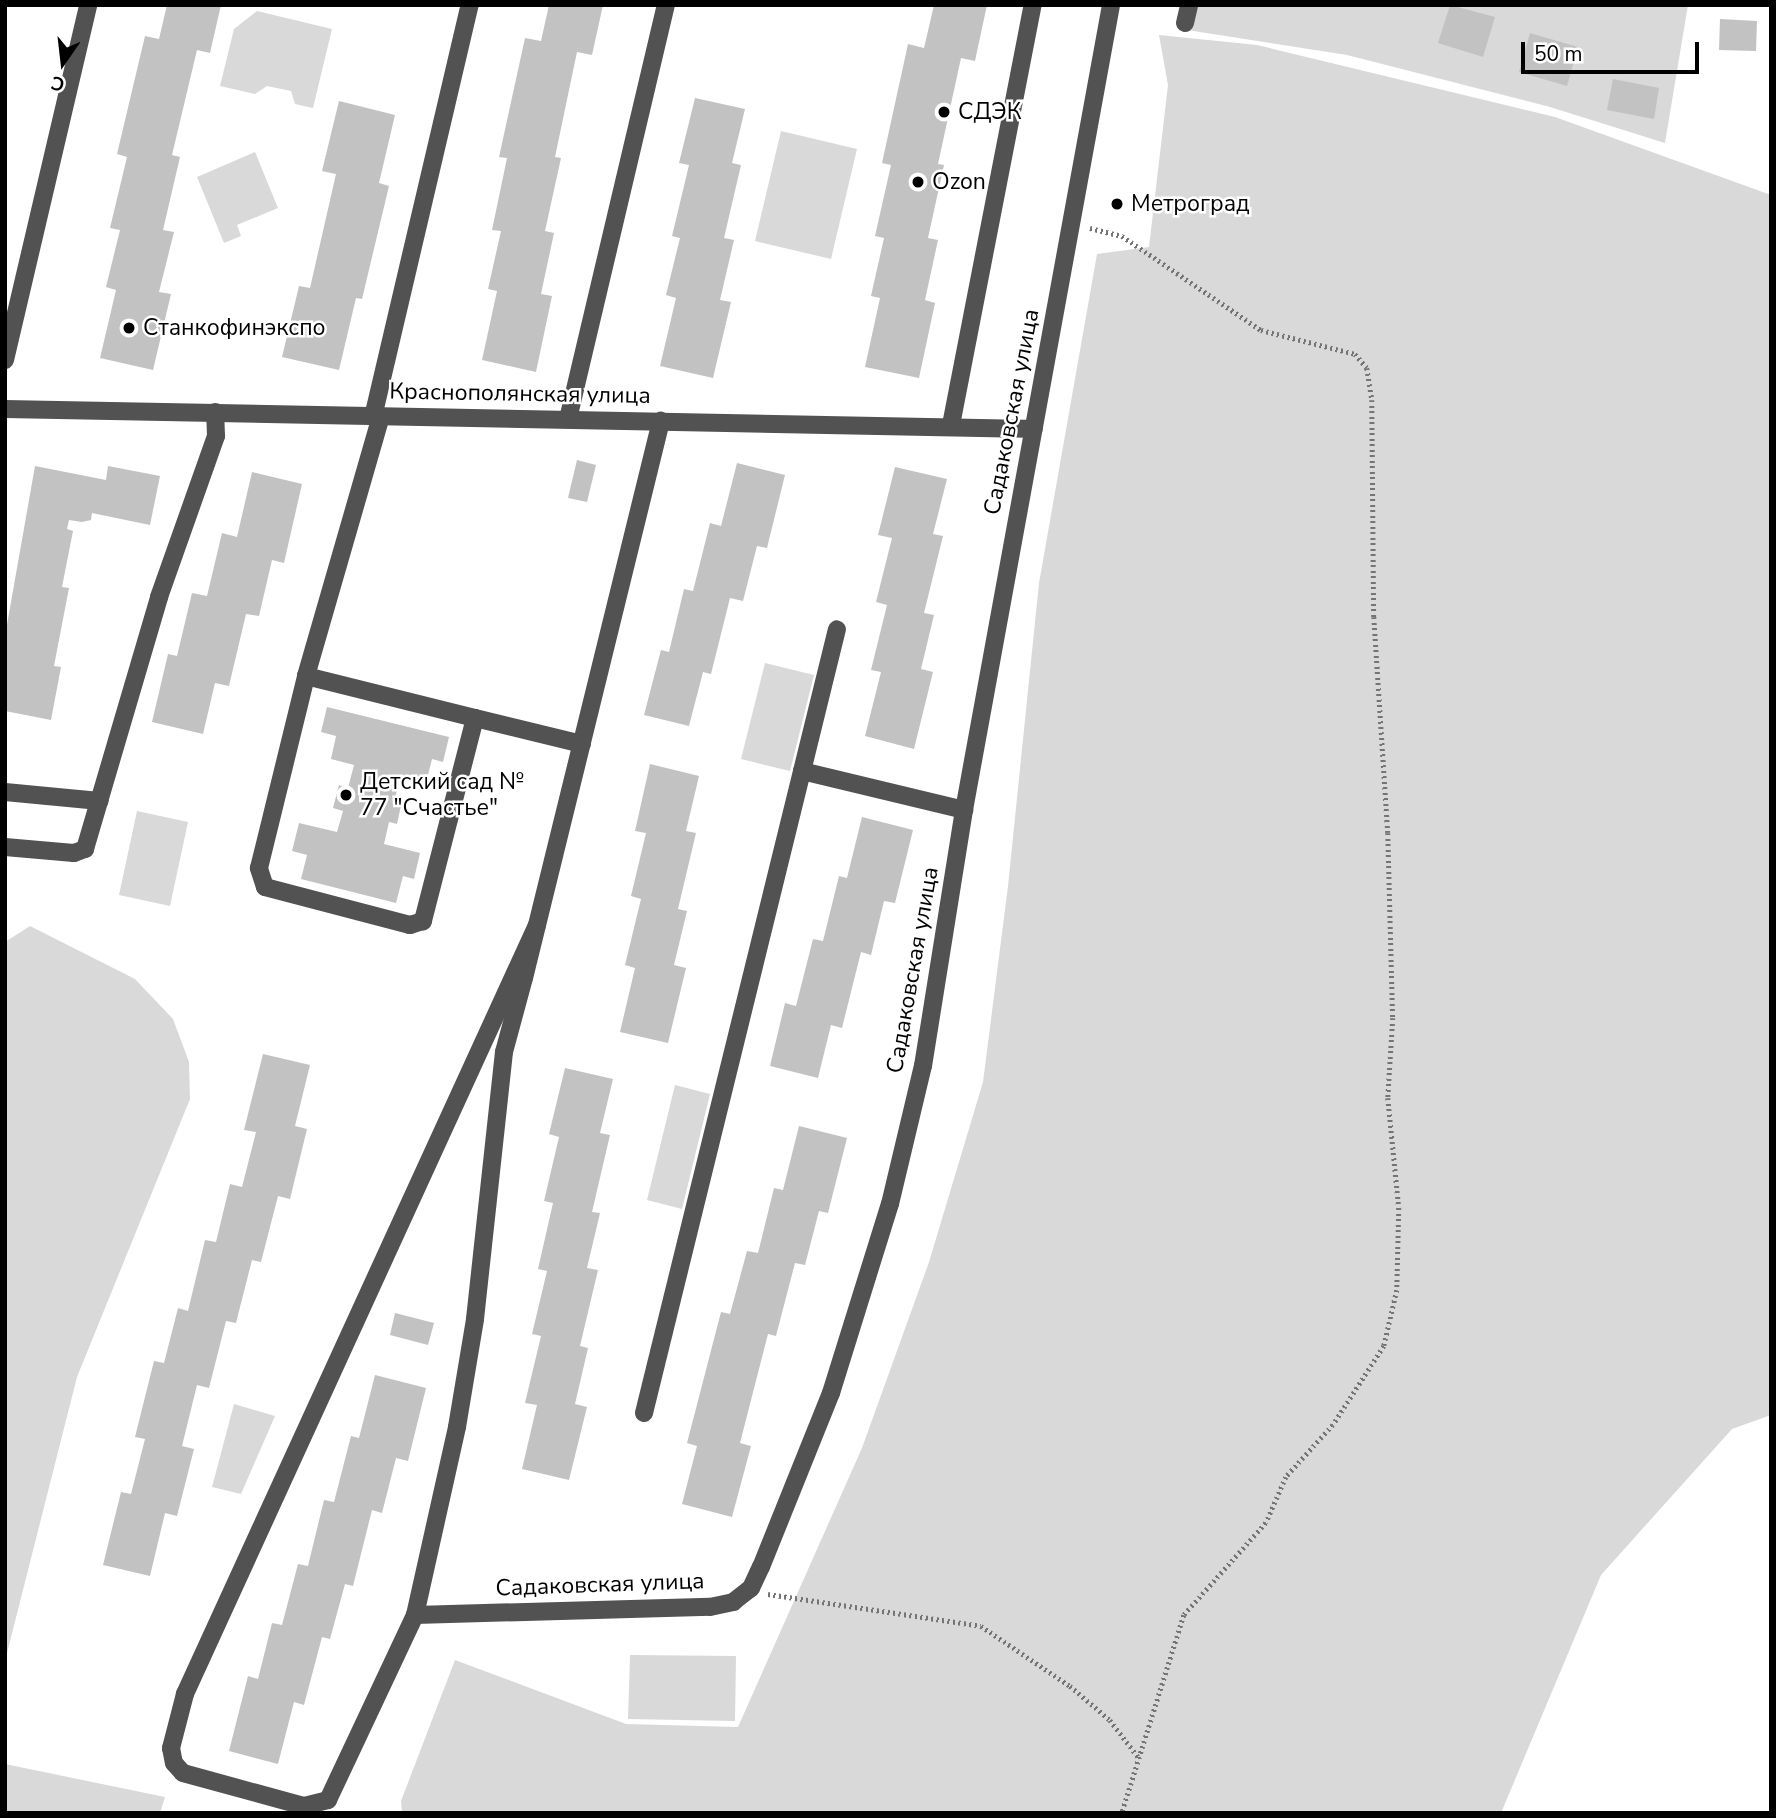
<!DOCTYPE html>
<meta charset="utf-8">
<style>
body{margin:0}
#map{position:relative;width:1776px;height:1818px;overflow:hidden;background:#fff;font-family:"Nunito Sans",sans-serif}
div>[style]{position:absolute}
[style*='--x']{left:calc(var(--x)*1px);top:calc(var(--y)*1px);width:calc(var(--w)*1px);rotate:calc(var(--a)*1deg)}
.green>*{inset:0;background:#d9d9d9}
.building>*{inset:0;background:#c2c2c2}
.path>*{height:4.5px;margin-top:-2.25px;transform-origin:0;background:repeating-linear-gradient(90deg,#747474 0 2px,transparent 0 5.5px)}
.minor>*{height:18px;margin:-9px;padding:0 9px;transform-origin:9px;border-radius:9px;background:#525252}
.dots>*{width:19px;height:19px;translate:-50% -50%;box-sizing:border-box;border:4px solid #fff;border-radius:50%}
span{translate:-50% -50%;white-space:nowrap;text-align:center;line-height:1.15;-webkit-text-stroke:5px #fff;paint-order:stroke}
.poi-label{font-size:23px;color:#000}
.left{translate:0 -50%;text-align:left}
.street-label{font-size:23px;color:#000}
.frame{position:absolute;inset:0;border:7px solid #000;pointer-events:none}
.north{position:absolute;left:28px;top:28px;width:70px;height:70px;-webkit-text-stroke:5px #fff;paint-order:stroke;rotate:194deg;font-size:19px;font-weight:700;line-height:28px;text-align:center;color:#000}
.north::after{content:'';display:block;margin:auto;width:24px;height:32px;background:#000;clip-path:polygon(50% 0,100% 100%,50% 72%,0 100%)}
.scale{position:absolute;left:1521px;top:42px;width:178px;height:32px;box-sizing:border-box;border:4px solid #000;border-top:0;padding-left:9px;font-size:21px;line-height:24px;white-space:nowrap;color:#000;-webkit-text-stroke:5px #fff;paint-order:stroke}
</style>
<div id="map">
<div class="green">
<i style="clip-path:polygon(1197px 5px,1688px 5px,1665px 143px,1550px 107px,1347px 55px,1187px 30px)"></i>
<i style="clip-path:polygon(257px 11px,332px 29px,313px 108px,295px 104px,291px 91px,267px 86px,255px 94px,220px 86px,234px 29px)"></i>
<i style="clip-path:polygon(1159px 35px,1257px 45px,1555px 117px,1771px 195px,1771px 1415px,1732px 1429px,1601px 1575px,1501px 1813px,402px 1813px,401px 1801px,455px 1660px,626px 1724px,738px 1727px,862px 1448px,929px 1262px,983px 1082px,1008px 886px,1039px 583px,1097px 254px,1149px 247px,1168px 85px)"></i>
<i style="clip-path:polygon(781px 131px,857px 149px,831px 259px,755px 241px)"></i>
<i style="clip-path:polygon(255px 152px,278px 208px,237px 225px,241px 236px,224px 243px,197px 177px)"></i>
<i style="clip-path:polygon(765px 663px,814px 675px,790px 771px,741px 759px)"></i>
<i style="clip-path:polygon(137px 811px,188px 822px,170px 906px,119px 895px)"></i>
<i style="clip-path:polygon(30px 926px,135px 979px,173px 1019px,189px 1062px,190px 1099px,77px 1377px,5px 1661px,5px 942px)"></i>
<i style="clip-path:polygon(675px 1085px,710px 1094px,682px 1209px,647px 1200px)"></i>
<i style="clip-path:polygon(234px 1404px,275px 1416px,241px 1494px,212px 1487px)"></i>
<i style="clip-path:polygon(630px 1655px,736px 1656px,735px 1721px,628px 1719px)"></i>
<i style="clip-path:polygon(5px 1764px,165px 1797px,160px 1813px,5px 1813px)"></i>
</div>
<div class="building">
<i style="clip-path:polygon(167px 5px,221px 5px,210px 53px,197px 50px,172px 155px,180px 157px,163px 230px,174px 232px,159px 292px,171px 294px,153px 370px,100px 358px,116px 290px,106px 287px,120px 230px,110px 228px,127px 157px,117px 154px,145px 36px,159px 39px)"></i>
<i style="clip-path:polygon(549px 5px,603px 5px,592px 55px,577px 52px,555px 157px,561px 158px,545px 231px,554px 233px,541px 294px,552px 296px,536px 372px,482px 360px,497px 291px,488px 289px,501px 231px,492px 230px,507px 158px,499px 157px,525px 38px,541px 41px)"></i>
<i style="clip-path:polygon(934px 5px,987px 5px,975px 61px,961px 58px,938px 164px,944px 165px,928px 238px,938px 240px,925px 300px,935px 303px,919px 378px,865px 367px,880px 298px,871px 296px,884px 238px,875px 236px,891px 165px,882px 163px,908px 44px,924px 48px)"></i>
<i style="clip-path:polygon(1450px 5px,1495px 17px,1483px 57px,1438px 43px)"></i>
<i style="clip-path:polygon(1720px 19px,1757px 21px,1756px 51px,1719px 50px)"></i>
<i style="clip-path:polygon(1530px 33px,1578px 47px,1567px 86px,1519px 72px)"></i>
<i style="clip-path:polygon(1613px 79px,1659px 88px,1654px 119px,1607px 110px)"></i>
<i style="clip-path:polygon(695px 98px,745px 109px,732px 163px,741px 165px,724px 238px,734px 240px,720px 300px,731px 302px,713px 378px,660px 366px,676px 298px,666px 295px,680px 238px,672px 236px,689px 165px,679px 163px)"></i>
<i style="clip-path:polygon(339px 101px,395px 115px,379px 183px,389px 186px,362px 299px,356px 298px,339px 370px,282px 357px,299px 286px,310px 288px,336px 174px,322px 171px)"></i>
<i style="clip-path:polygon(577px 460px,596px 465px,587px 502px,568px 498px)"></i>
<i style="clip-path:polygon(737px 463px,785px 475px,767px 548px,757px 546px,743px 601px,730px 598px,711px 674px,703px 672px,689px 726px,644px 715px,661px 650px,669px 652px,684px 589px,693px 591px,710px 523px,721px 526px)"></i>
<i style="clip-path:polygon(35px 466px,106px 480px,108px 466px,160px 476px,150px 525px,92px 513px,91px 520px,82px 522px,69px 520px,67px 529px,73px 531px,62px 587px,69px 588px,54px 666px,61px 667px,51px 720px,5px 711px,5px 636px)"></i>
<i style="clip-path:polygon(895px 467px,947px 479px,933px 534px,943px 536px,924px 613px,934px 615px,921px 669px,933px 672px,914px 749px,865px 736px,881px 672px,871px 670px,887px 605px,876px 602px,892px 538px,878px 535px)"></i>
<i style="clip-path:polygon(252px 472px,302px 484px,284px 563px,272px 560px,259px 616px,246px 614px,229px 686px,215px 683px,203px 734px,152px 722px,168px 654px,177px 656px,192px 593px,207px 596px,222px 533px,237px 537px)"></i>
<i style="clip-path:polygon(327px 707px,449px 737px,443px 762px,432px 759px,426px 783px,400px 777px,395px 799px,402px 801px,397px 824px,389px 822px,384px 844px,420px 853px,414px 879px,403px 876px,396px 903px,301px 879px,307px 855px,292px 851px,299px 823px,337px 832px,343px 811px,333px 808px,339px 785px,348px 788px,354px 765px,331px 759px,336px 736px,321px 732px)"></i>
<i style="clip-path:polygon(650px 764px,699px 776px,686px 831px,696px 833px,678px 909px,687px 911px,674px 965px,686px 968px,668px 1043px,620px 1032px,635px 968px,625px 965px,641px 899px,631px 896px,646px 833px,635px 831px)"></i>
<i style="clip-path:polygon(862px 817px,913px 830px,895px 903px,884px 901px,871px 955px,861px 952px,842px 1028px,831px 1025px,818px 1078px,770px 1066px,785px 1003px,796px 1006px,813px 939px,823px 941px,839px 876px,847px 878px)"></i>
<i style="clip-path:polygon(263px 1054px,310px 1065px,295px 1126px,307px 1129px,290px 1199px,278px 1196px,261px 1262px,252px 1260px,236px 1323px,226px 1321px,209px 1388px,197px 1385px,182px 1446px,194px 1449px,177px 1516px,165px 1513px,150px 1576px,103px 1565px,121px 1492px,131px 1494px,145px 1439px,135px 1437px,154px 1361px,164px 1363px,178px 1308px,188px 1311px,205px 1240px,216px 1242px,230px 1184px,242px 1187px,256px 1132px,244px 1130px)"></i>
<i style="clip-path:polygon(565px 1068px,613px 1079px,600px 1133px,610px 1135px,592px 1212px,600px 1213px,587px 1268px,598px 1270px,580px 1346px,588px 1348px,575px 1404px,587px 1407px,569px 1480px,522px 1469px,537px 1405px,525px 1403px,541px 1336px,532px 1334px,547px 1271px,538px 1269px,553px 1203px,544px 1201px,559px 1137px,549px 1134px)"></i>
<i style="clip-path:polygon(799px 1126px,847px 1138px,828px 1213px,819px 1211px,805px 1265px,795px 1263px,776px 1336px,768px 1334px,740px 1443px,751px 1446px,732px 1517px,682px 1504px,697px 1446px,687px 1443px,721px 1312px,730px 1314px,747px 1251px,758px 1253px,774px 1188px,783px 1190px)"></i>
<i style="clip-path:polygon(395px 1313px,434px 1323px,428px 1345px,390px 1335px)"></i>
<i style="clip-path:polygon(375px 1375px,426px 1388px,408px 1461px,396px 1458px,382px 1513px,372px 1510px,353px 1586px,345px 1584px,330px 1639px,322px 1637px,304px 1705px,294px 1702px,278px 1764px,229px 1751px,248px 1676px,258px 1679px,272px 1623px,282px 1625px,298px 1564px,308px 1566px,324px 1500px,334px 1502px,351px 1436px,359px 1438px)"></i>
</div>
<div class="path">
<i style="--x:1090;--y:228;--w:33;--a:14"></i>
<i style="--x:1122;--y:236;--w:168;--a:34.1"></i>
<i style="--x:1261;--y:330;--w:97;--a:14.3"></i>
<i style="--x:1355;--y:354;--w:18;--a:49"></i>
<i style="--x:1367;--y:368;--w:32;--a:81"></i>
<i style="--x:1372;--y:400;--w:217;--a:89.5"></i>
<i style="--x:1374;--y:617;--w:216;--a:86.3"></i>
<i style="--x:1388;--y:833;--w:185;--a:88.5"></i>
<i style="--x:1393;--y:1018;--w:80;--a:93.6"></i>
<i style="--x:1388;--y:1098;--w:111;--a:84.3"></i>
<i style="--x:1399;--y:1208;--w:82;--a:91.4"></i>
<i style="--x:1397;--y:1290;--w:57;--a:103.1"></i>
<i style="--x:1384;--y:1346;--w:94;--a:122.8"></i>
<i style="--x:1333;--y:1425;--w:70;--a:132.1"></i>
<i style="--x:1286;--y:1477;--w:50;--a:113.5"></i>
<i style="--x:1266;--y:1523;--w:123;--a:131.7"></i>
<i style="--x:1184;--y:1615;--w:207;--a:107.4"></i>
<i style="--x:768;--y:1594;--w:215;--a:8.5"></i>
<i style="--x:981;--y:1626;--w:107;--a:34"></i>
<i style="--x:1070;--y:1686;--w:52;--a:40.4"></i>
<i style="--x:1110;--y:1720;--w:48;--a:52.7"></i>
</div>
<div class="minor">
<i style="--x:1185;--y:23;--w:18;--a:-77"></i>
<i style="--x:5;--y:360;--w:365;--a:-76.8"></i>
<i style="--x:5;--y:409;--w:1029;--a:1.11"></i>
<i style="--x:373;--y:417;--w:423;--a:-76.8"></i>
<i style="--x:568;--y:419;--w:425;--a:-76.7"></i>
<i style="--x:951;--y:425;--w:428;--a:-79"></i>
<i style="--x:306;--y:676;--w:270;--a:-73.9"></i>
<i style="--x:475;--y:718;--w:210;--a:104.4"></i>
<i style="--x:423;--y:921;--w:14;--a:163"></i>
<i style="--x:410;--y:925;--w:150;--a:-165.3"></i>
<i style="--x:265;--y:887;--w:20;--a:-108"></i>
<i style="--x:259;--y:868;--w:198;--a:-76.2"></i>
<i style="--x:306;--y:676;--w:174;--a:14"></i>
<i style="--x:475;--y:718;--w:110;--a:13.7"></i>
<i style="--x:802;--y:771;--w:167;--a:13.5"></i>
<i style="--x:5;--y:792;--w:95;--a:5.4"></i>
<i style="--x:5;--y:847;--w:69;--a:5"></i>
<i style="--x:74;--y:853;--w:12;--a:-20"></i>
<i style="--x:85;--y:849;--w:263;--a:-73.6"></i>
<i style="--x:159;--y:597;--w:171;--a:-70.5"></i>
<i style="--x:216;--y:436;--w:24;--a:-92"></i>
<i style="--x:537;--y:925;--w:846;--a:114.6"></i>
<i style="--x:185;--y:1694;--w:56;--a:104.5"></i>
<i style="--x:171;--y:1748;--w:15;--a:79"></i>
<i style="--x:174;--y:1763;--w:13;--a:48"></i>
<i style="--x:183;--y:1773;--w:125;--a:15.3"></i>
<i style="--x:304;--y:1806;--w:25;--a:-14"></i>
<i style="--x:328;--y:1800;--w:204;--a:-64.8"></i>
<i style="--x:415;--y:1615;--w:193;--a:-77.4"></i>
<i style="--x:457;--y:1427;--w:109;--a:-80.5"></i>
<i style="--x:475;--y:1319;--w:269;--a:-83.8"></i>
<i style="--x:504;--y:1052;--w:77;--a:-74.9"></i>
<i style="--x:524;--y:978;--w:574;--a:-76.18"></i>
<i style="--x:644;--y:1413;--w:807;--a:-76.17"></i>
<i style="--x:415;--y:1615;--w:295;--a:-1.6"></i>
<i style="--x:710;--y:1607;--w:24;--a:-12"></i>
<i style="--x:733;--y:1602;--w:23;--a:-38"></i>
<i style="--x:751;--y:1588;--w:23;--a:-65"></i>
<i style="--x:761;--y:1567;--w:188;--a:-68.1"></i>
<i style="--x:831;--y:1393;--w:198;--a:-72.7"></i>
<i style="--x:890;--y:1204;--w:142;--a:-76.6"></i>
<i style="--x:923;--y:1066;--w:259;--a:-80.9"></i>
<i style="--x:964;--y:810;--w:818;--a:-79.65"></i>
</div>
<div class="dots">
<i style="left:944px;top:112px;background:#000"></i>
<i style="left:918px;top:182px;background:#000"></i>
<i style="left:1117px;top:204px;background:#000"></i>
<i style="left:129px;top:328px;background:#000"></i>
<i style="left:346px;top:795px;background:#000"></i>
</div>
<div class="poi-label">
<span class="left" style="left:958px;top:112px">СДЭК</span>
<span class="left" style="left:932px;top:182px">Ozon</span>
<span class="left" style="left:1131px;top:204px">Метроград</span>
<span class="left" style="left:143px;top:328px">Станкофинэкспо</span>
<span class="left" style="left:360px;top:795px">Детский сад №<br>77 "Счастье"</span>
</div>
<div class="street-label">
<span style="left:520px;top:394px;rotate:1deg">Краснополянская улица</span>
<span style="left:1012px;top:412px;rotate:-79deg">Садаковская улица</span>
<span style="left:913px;top:970px;rotate:-80deg">Садаковская улица</span>
<span style="left:600px;top:1585px;rotate:-2deg">Садаковская улица</span>
</div>
<div class="frame"></div>
<div class="north">С</div>
<div class="scale">50 m</div>
</div>
